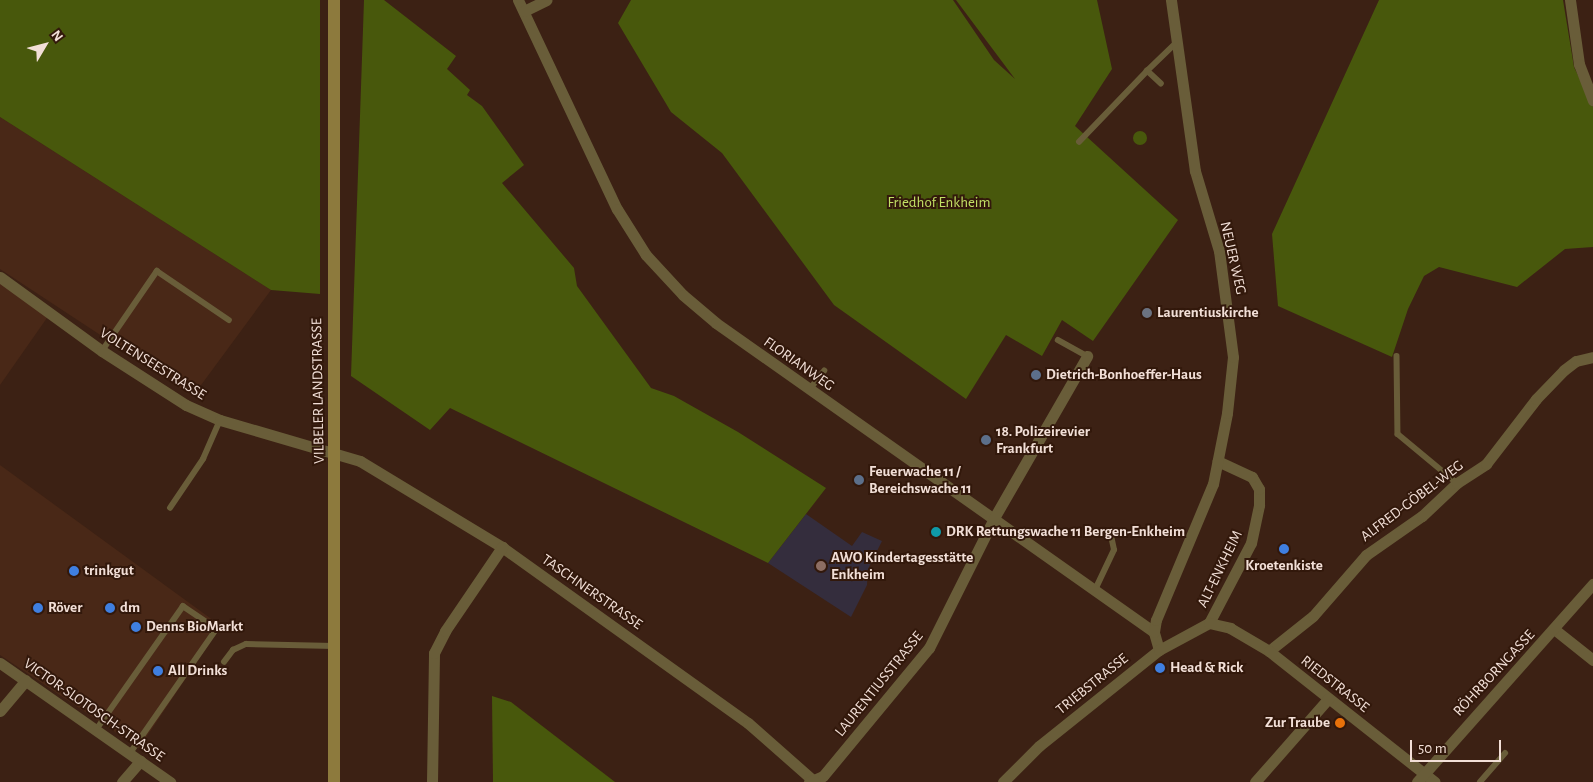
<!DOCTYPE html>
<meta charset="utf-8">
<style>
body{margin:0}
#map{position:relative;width:1593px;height:782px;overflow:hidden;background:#3c2114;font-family:"Alegreya Sans",sans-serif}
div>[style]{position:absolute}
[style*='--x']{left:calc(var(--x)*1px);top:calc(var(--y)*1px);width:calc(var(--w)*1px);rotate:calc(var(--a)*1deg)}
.built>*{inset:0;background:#492817}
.education>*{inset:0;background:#342d3d}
.green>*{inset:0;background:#48580c}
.round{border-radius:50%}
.service>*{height:5.5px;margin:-2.75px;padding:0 2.75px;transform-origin:2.75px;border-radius:2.75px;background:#695d39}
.minor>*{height:11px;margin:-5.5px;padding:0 5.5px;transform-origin:5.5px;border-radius:5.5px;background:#695d39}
.secondary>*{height:12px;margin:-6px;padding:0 6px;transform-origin:6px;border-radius:6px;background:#8d7a3d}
.dots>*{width:14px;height:14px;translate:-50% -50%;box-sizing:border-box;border:2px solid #32180b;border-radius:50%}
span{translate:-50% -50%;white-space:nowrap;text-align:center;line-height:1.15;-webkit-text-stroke:4px #32180b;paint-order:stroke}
.park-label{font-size:15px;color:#c2e065}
.street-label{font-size:15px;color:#f2dfd7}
.poi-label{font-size:15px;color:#f2dfd7;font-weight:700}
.left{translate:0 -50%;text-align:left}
.right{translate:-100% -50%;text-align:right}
.north{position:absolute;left:20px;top:20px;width:50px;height:50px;-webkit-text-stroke:4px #32180b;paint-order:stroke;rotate:53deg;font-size:14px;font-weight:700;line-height:20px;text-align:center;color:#f2dfd7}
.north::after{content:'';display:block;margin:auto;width:18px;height:22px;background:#f2dfd7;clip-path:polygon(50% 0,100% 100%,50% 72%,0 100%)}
.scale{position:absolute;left:1410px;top:740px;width:91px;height:22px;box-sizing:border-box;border:2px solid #f2dfd7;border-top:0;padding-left:6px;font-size:15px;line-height:18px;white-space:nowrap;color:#f2dfd7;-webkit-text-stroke:4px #32180b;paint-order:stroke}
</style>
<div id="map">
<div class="built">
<i style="clip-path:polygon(0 117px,271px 290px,193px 396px,0 269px)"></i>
<i style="clip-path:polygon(0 280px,49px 315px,0 385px)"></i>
<i style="clip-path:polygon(0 465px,221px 626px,139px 748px,0 655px)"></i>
</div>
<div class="education">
<i style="clip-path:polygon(806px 514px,852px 546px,862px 532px,882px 541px,868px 569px,867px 585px,851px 617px,768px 563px)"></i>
</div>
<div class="green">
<i style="clip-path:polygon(0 0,320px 0,320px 294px,271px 290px,0 117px)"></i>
<i style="clip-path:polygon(364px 0,384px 0,456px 56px,447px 69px,470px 90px,467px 95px,482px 106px,524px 165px,502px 183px,574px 268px,577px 286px,651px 388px,674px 396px,738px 432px,826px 488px,768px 563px,450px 408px,430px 430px,351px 376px)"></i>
<i style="clip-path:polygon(631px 0,953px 0,994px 60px,1015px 79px,956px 0,1097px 0,1112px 69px,1075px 126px,1178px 220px,1093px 341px,1062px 320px,1042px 356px,1006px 335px,966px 399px,834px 305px,722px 153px,671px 112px,618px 23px)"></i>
<i style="clip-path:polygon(1379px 0,1563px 0,1574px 67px,1593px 107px,1593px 247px,1565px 249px,1517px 287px,1439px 267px,1424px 276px,1408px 309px,1392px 357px,1278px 306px,1272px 234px)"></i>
<i class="round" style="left:1133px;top:131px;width:14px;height:14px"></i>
<i style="clip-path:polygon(492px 696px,511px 702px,615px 782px,493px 782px)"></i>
</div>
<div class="service">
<i style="--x:1161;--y:84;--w:19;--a:-137"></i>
<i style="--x:1147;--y:71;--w:42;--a:-44"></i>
<i style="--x:1079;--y:142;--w:98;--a:-46.2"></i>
<i style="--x:1058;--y:340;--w:33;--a:29"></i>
<i style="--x:102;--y:351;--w:97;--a:-55.5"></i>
<i style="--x:157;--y:271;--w:87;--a:34.2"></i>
<i style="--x:1397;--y:356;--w:78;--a:89.3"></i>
<i style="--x:1398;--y:434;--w:77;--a:39.7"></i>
<i style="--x:810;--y:389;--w:23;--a:-52"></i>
<i style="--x:170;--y:508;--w:59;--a:-56"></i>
<i style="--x:203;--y:459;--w:43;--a:-66.4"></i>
<i style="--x:1095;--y:590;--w:44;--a:-64.6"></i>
<i style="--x:1114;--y:550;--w:19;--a:-102"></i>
<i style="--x:224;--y:662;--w:15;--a:-53"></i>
<i style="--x:233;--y:650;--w:14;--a:-25"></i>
<i style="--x:246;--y:644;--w:88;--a:1.3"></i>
<i style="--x:96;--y:730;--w:151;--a:-54.9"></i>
<i style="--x:183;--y:606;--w:41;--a:34.1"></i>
<i style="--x:217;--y:629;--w:152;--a:124.8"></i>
<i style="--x:1480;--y:782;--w:38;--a:-49"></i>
</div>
<div class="minor">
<i style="--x:518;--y:0;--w:231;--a:64.7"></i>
<i style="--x:617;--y:209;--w:54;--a:57.8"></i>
<i style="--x:646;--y:255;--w:54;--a:47.2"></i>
<i style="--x:683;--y:295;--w:43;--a:40.3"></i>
<i style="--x:716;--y:323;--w:536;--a:35.2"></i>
<i style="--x:1570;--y:0;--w:65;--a:82"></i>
<i style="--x:1579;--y:64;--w:39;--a:69"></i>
<i style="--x:524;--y:11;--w:25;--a:-26"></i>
<i style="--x:0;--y:277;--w:126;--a:36"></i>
<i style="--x:102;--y:351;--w:100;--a:32.7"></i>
<i style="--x:186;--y:405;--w:37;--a:24"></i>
<i style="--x:220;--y:420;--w:146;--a:16.3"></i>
<i style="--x:360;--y:461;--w:166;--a:31.2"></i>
<i style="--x:502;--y:547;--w:302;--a:35.6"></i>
<i style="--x:748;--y:723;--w:89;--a:41.4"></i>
<i style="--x:1209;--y:623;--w:90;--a:-62.3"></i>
<i style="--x:1251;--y:543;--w:39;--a:-78"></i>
<i style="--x:1259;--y:505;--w:16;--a:-90"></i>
<i style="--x:1259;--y:489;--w:14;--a:-120"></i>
<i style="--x:1252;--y:477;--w:38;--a:-155"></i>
<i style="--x:1554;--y:629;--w:50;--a:38.5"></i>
<i style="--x:1159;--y:650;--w:19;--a:-106"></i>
<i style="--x:1154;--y:632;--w:12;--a:-81"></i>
<i style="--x:1156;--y:620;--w:147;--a:-67.3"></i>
<i style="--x:1213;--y:484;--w:72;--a:-78.8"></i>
<i style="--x:1227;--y:413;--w:56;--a:-83.9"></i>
<i style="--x:1233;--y:357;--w:107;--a:-97.5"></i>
<i style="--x:1219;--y:251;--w:84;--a:-106.7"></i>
<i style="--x:1195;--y:171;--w:173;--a:-98"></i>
<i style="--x:1269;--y:651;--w:56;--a:-38.5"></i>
<i style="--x:1313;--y:616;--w:81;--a:-49"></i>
<i style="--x:1366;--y:555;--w:68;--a:-34.9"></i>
<i style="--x:1422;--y:516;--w:48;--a:-43.3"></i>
<i style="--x:1457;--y:483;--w:35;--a:-33"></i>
<i style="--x:1486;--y:464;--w:82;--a:-52.4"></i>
<i style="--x:1536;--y:399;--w:40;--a:-46"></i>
<i style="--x:1564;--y:370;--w:15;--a:-37"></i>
<i style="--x:1576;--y:361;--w:17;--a:-13"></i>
<i style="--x:0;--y:663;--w:208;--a:35"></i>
<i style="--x:0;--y:711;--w:40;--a:-50"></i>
<i style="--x:122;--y:782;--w:28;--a:-49"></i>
<i style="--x:432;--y:782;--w:129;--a:-89.1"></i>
<i style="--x:434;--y:653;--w:25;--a:-63"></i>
<i style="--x:445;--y:631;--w:102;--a:-55.8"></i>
<i style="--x:809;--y:782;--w:15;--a:-23"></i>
<i style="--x:823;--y:776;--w:166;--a:-50.4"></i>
<i style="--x:929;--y:648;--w:145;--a:-63.4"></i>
<i style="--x:994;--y:518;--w:187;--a:-60.1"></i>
<i style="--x:1003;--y:782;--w:51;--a:-45"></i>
<i style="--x:1039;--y:746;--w:154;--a:-38.7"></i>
<i style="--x:1159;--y:650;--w:57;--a:-28.4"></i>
<i style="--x:1209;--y:623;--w:22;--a:13"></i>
<i style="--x:1230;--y:628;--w:45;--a:30.5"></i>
<i style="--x:1269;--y:651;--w:211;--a:38.3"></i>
<i style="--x:1255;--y:782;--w:111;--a:-48.7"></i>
<i style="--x:1417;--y:782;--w:265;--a:-48.4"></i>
</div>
<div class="secondary">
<i style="--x:334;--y:0;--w:782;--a:90"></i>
</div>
<div class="dots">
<i style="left:1147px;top:313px;background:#6b7280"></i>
<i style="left:1036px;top:375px;background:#5c6f8a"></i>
<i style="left:986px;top:440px;background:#5c6f8a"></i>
<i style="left:859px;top:480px;background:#5c6f8a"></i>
<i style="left:936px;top:532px;background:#0f9aa8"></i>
<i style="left:1284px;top:549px;background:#3f7fe0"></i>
<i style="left:821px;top:566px;background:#8d6e63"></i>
<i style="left:74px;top:571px;background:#3f7fe0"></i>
<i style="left:38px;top:608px;background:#3f7fe0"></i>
<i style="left:110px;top:608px;background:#3f7fe0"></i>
<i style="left:136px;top:627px;background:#3f7fe0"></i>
<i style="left:1160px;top:668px;background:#3f7fe0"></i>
<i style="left:158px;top:671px;background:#3f7fe0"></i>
<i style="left:1340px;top:723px;background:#e8710a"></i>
</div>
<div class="park-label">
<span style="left:939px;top:203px">Friedhof Enkheim</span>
</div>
<div class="street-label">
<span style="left:1233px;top:258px;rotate:77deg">NEUER WEG</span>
<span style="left:153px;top:364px;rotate:32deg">VOLTENSEESTRASSE</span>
<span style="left:799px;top:364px;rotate:35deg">FLORIANWEG</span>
<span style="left:318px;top:391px;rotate:-91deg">VILBELER LANDSTRASSE</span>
<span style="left:1412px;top:501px;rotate:-37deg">ALFRED-GÖBEL-WEG</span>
<span style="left:1220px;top:569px;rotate:-64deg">ALT-ENKHEIM</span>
<span style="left:592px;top:592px;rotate:35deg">TASCHNERSTRASSE</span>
<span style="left:1494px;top:673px;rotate:-47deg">RÖHRBORNGASSE</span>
<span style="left:879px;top:684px;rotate:-51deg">LAURENTIUSSTRASSE</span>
<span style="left:1092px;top:684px;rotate:-39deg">TRIEBSTRASSE</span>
<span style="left:1335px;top:684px;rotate:38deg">RIEDSTRASSE</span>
<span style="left:94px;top:710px;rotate:35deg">VICTOR-SLOTOSCH-STRASSE</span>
</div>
<div class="poi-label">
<span class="left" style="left:1157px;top:313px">Laurentiuskirche</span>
<span class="left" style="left:1046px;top:375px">Dietrich-Bonhoeffer-Haus</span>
<span class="left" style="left:996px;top:440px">18. Polizeirevier<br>Frankfurt</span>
<span class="left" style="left:869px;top:480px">Feuerwache 11 /<br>Bereichswache 11</span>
<span class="left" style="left:946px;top:532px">DRK Rettungswache 11 Bergen-Enkheim</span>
<span class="left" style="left:831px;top:566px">AWO Kindertagesstätte<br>Enkheim</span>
<span style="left:1284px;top:566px">Kroetenkiste</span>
<span class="left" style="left:84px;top:571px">trinkgut</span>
<span class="left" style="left:48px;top:608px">Röver</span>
<span class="left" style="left:120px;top:608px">dm</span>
<span class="left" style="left:146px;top:627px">Denns BioMarkt</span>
<span class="left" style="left:1170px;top:668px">Head &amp; Rick</span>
<span class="left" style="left:168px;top:671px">All Drinks</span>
<span class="right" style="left:1330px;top:723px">Zur Traube</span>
</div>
<div class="north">N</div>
<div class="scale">50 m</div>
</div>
